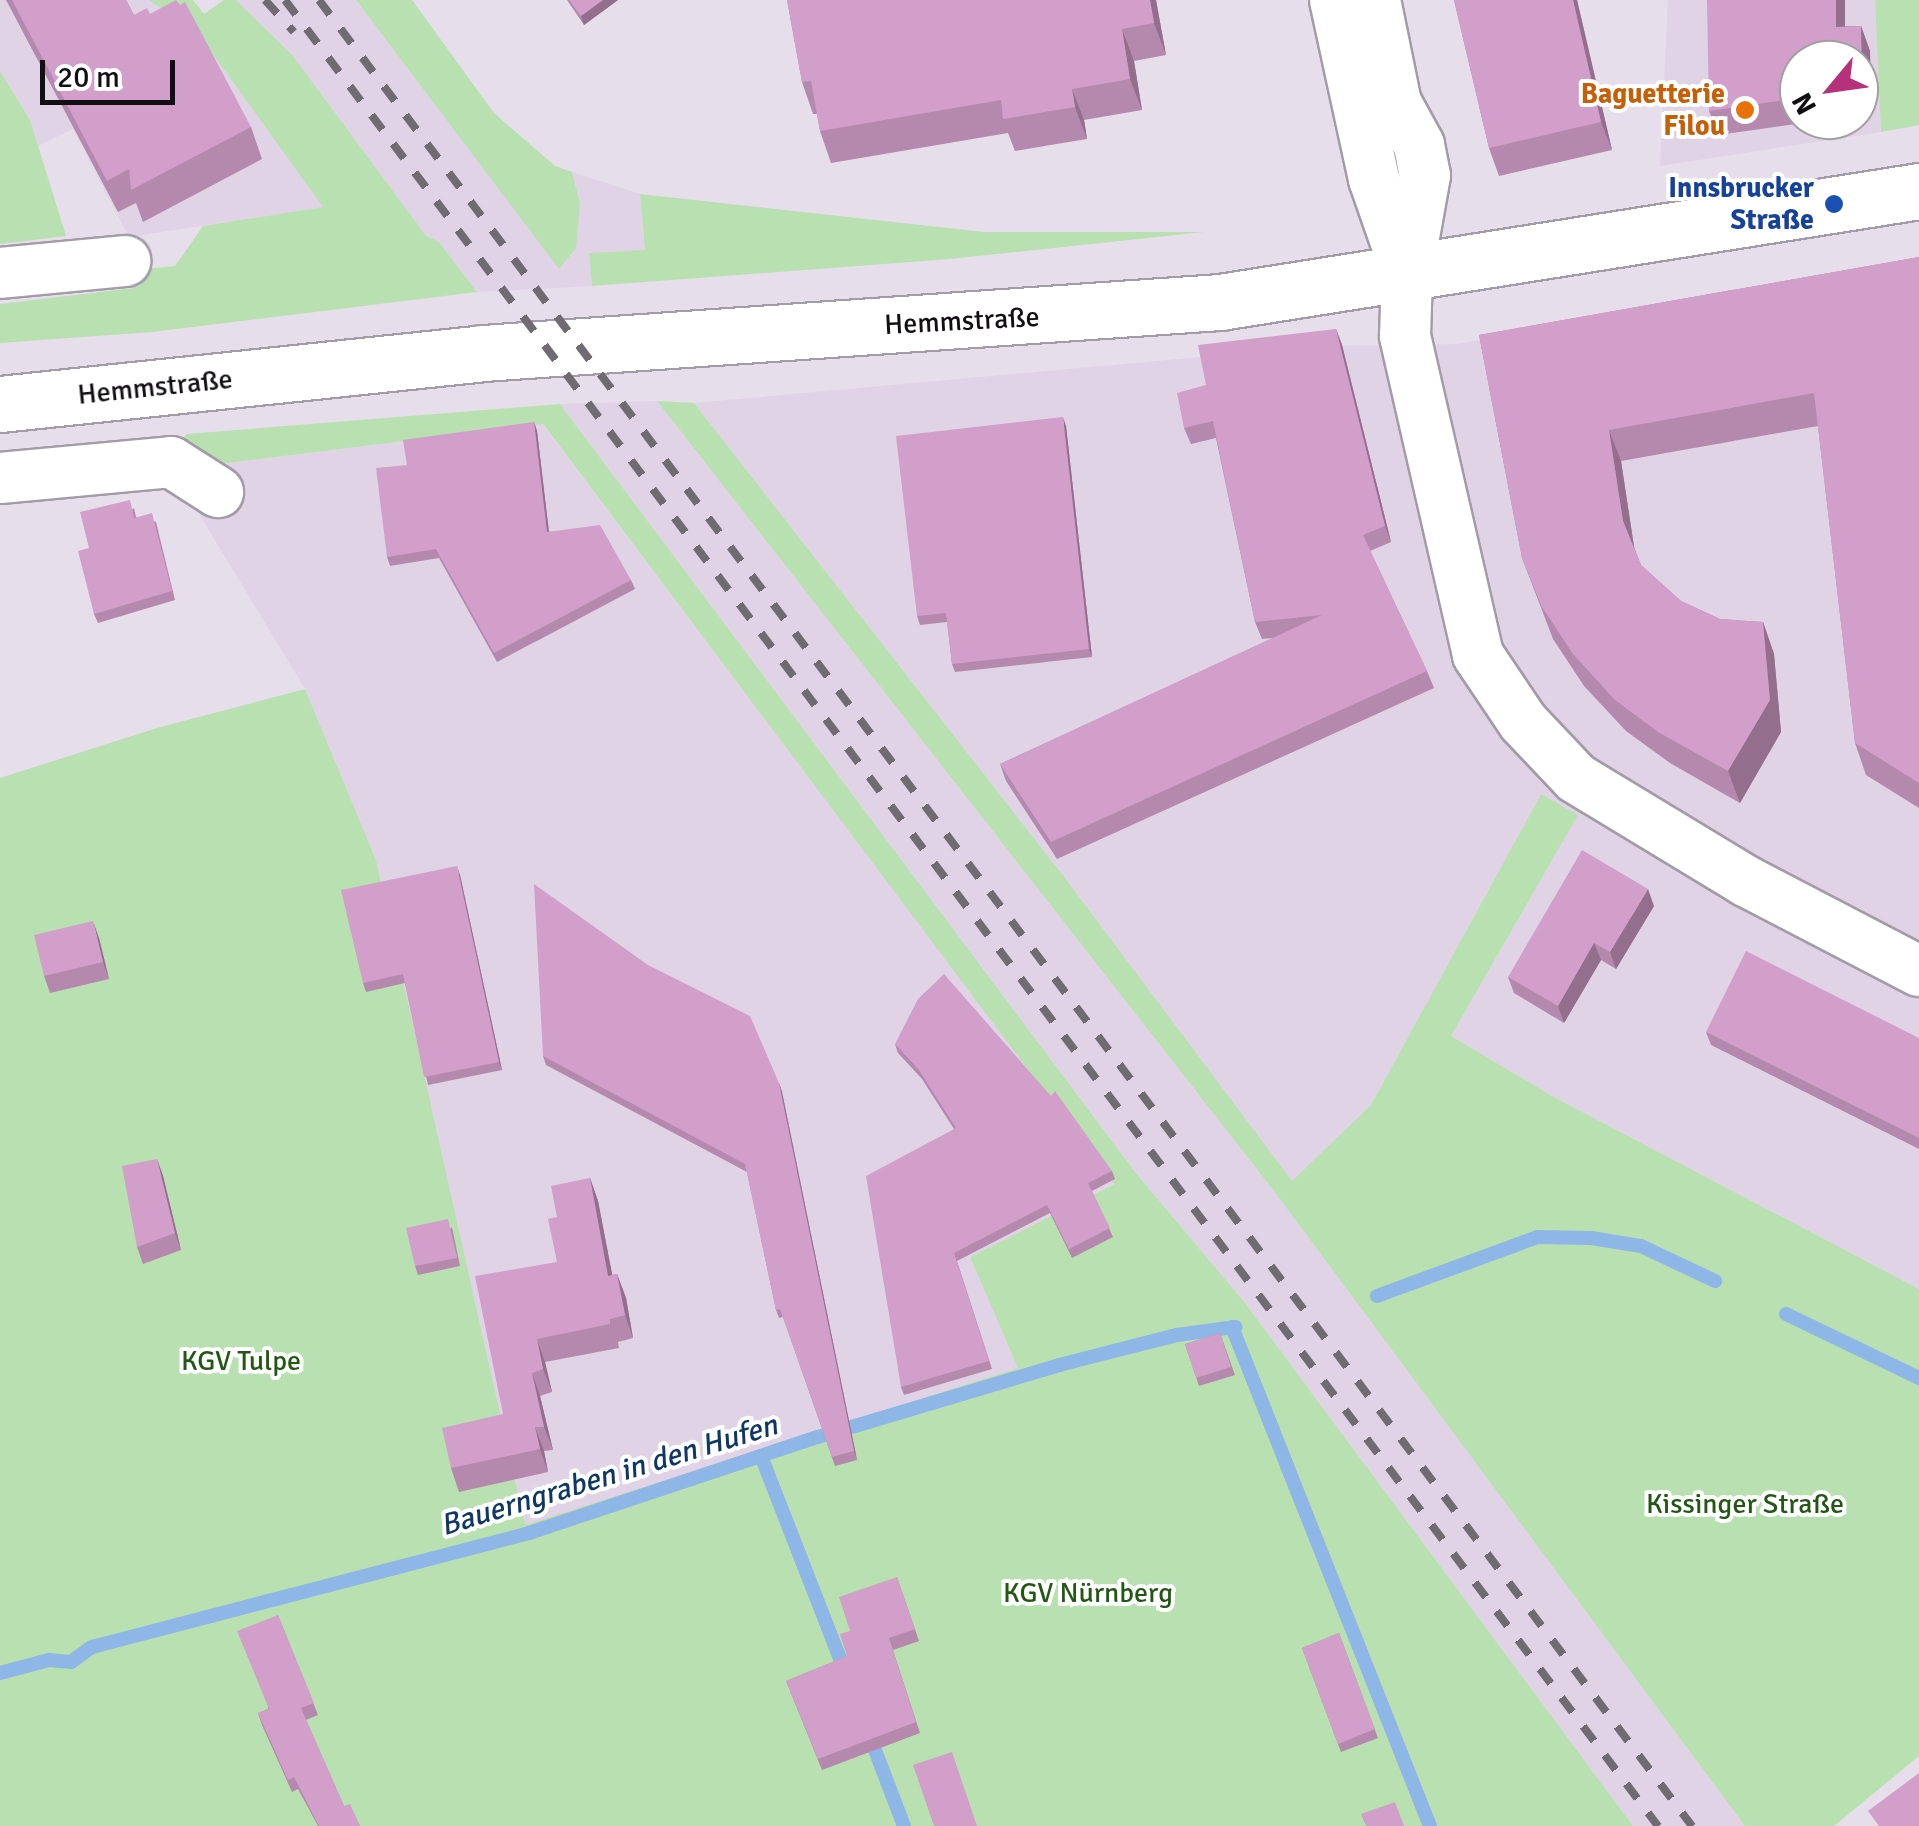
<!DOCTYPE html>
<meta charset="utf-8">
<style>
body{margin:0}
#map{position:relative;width:1919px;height:1826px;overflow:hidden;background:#e6deea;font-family:Signika,sans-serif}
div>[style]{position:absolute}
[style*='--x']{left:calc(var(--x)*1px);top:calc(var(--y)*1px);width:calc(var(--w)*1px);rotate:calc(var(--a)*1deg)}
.built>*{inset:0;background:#e0d3e6}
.green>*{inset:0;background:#b9e0b0}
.stream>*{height:14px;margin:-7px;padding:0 7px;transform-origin:7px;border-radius:7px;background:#8eb6e7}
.roads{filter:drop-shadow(2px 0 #a39ba7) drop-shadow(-2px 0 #a39ba7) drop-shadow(0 2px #a39ba7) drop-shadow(0 -2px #a39ba7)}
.street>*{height:50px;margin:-25px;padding:0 25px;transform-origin:25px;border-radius:25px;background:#fff}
.secondary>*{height:55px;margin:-27.5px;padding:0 27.5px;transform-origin:27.5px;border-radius:27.5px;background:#fff}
.rail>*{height:8px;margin-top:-4px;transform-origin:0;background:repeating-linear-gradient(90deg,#706b72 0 18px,transparent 0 36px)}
.wall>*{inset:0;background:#b589ae}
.shaded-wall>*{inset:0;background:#936f8d}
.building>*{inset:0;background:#d29fca}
.dots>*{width:28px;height:28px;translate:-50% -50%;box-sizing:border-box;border:5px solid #fff;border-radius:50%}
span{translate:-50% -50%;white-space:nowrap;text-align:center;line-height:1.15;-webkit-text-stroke:8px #fff;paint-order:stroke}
.food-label{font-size:28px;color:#c56008;font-weight:700}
.right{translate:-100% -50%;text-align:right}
.transit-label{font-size:28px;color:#164399;font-weight:700}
.street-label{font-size:28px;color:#120f13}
.park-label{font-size:28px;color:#235814}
.water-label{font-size:30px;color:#0e3764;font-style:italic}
.north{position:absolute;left:1779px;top:40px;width:100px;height:100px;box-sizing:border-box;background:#fff;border:2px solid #a09fa1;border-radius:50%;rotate:241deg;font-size:28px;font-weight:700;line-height:40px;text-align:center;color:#120f13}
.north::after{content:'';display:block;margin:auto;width:35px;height:45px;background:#b5327b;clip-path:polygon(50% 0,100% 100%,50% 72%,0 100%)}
.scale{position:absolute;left:40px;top:60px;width:135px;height:45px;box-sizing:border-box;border:5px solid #120f13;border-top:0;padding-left:12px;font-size:30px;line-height:35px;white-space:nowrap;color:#120f13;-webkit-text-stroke:8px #fff;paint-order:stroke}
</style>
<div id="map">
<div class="built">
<i style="clip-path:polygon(0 0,149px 0,199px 35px,324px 207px,129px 237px,73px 129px,38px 146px,30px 120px,0 71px)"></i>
<i style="clip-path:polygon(236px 0,356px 0,559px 268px,580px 203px,572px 172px,640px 194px,645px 251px,589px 253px,592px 286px,477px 292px,438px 241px,426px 236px)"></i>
<i style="clip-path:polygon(evenodd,1668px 0,1875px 0,1881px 132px,1660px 166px,1668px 0,1799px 60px,1859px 60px,1859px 120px,1799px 120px,1799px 60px)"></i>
<i style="clip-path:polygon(1919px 262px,1919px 1289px,1552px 1096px,1451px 1036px,1578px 815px,1541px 794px,1371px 1105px,1292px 1182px,1065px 878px,694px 403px,1321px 346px,1458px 344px)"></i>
<i style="clip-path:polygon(657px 401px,1274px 1191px,1745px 1826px,1633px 1826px,1245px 1303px,1135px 1172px,560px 404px)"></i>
<i style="clip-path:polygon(542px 424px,1115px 1183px,970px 1257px,1018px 1368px,525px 1526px,376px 860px,305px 689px,184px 489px,213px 465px)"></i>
</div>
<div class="green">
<i style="clip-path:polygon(149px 0,193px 0,204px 14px,224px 0,236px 0,293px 56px,426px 236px,438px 241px,477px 292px,152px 332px,0 343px,0 304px,134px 288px,125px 271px,175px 266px,203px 226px,323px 207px,199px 35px)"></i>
<i style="clip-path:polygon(356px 0,412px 0,494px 113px,555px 166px,572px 172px,580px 203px,576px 248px,559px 269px)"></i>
<i style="clip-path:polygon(1875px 0,1919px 0,1919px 125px,1881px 132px)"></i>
<i style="clip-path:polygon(0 71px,30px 120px,66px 236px,0 244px)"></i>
<i style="clip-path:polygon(640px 194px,984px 232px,1204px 232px,950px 259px,592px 286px,589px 253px,645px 250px)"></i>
<i style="clip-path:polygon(657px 401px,694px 403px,1065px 878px,1292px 1181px,1371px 1105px,1541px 794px,1578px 815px,1451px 1036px,1552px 1096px,1919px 1289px,1919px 1756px,1834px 1826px,1745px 1826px,1274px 1191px)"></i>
<i style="clip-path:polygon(560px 404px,1135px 1172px,1245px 1303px,1633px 1826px,0 1826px,0 778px,157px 728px,305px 689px,376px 860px,525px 1525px,1018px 1368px,970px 1257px,1114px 1184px,543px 424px,212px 465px,173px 446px,187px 434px)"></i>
</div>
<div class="stream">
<i style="--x:1377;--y:1296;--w:171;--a:-20.2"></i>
<i style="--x:1537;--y:1237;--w:54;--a:1.1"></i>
<i style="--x:1591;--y:1238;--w:51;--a:9.1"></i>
<i style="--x:1641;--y:1246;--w:82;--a:25.3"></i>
<i style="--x:1786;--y:1314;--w:148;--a:25.7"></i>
<i style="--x:1232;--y:1327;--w:537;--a:68.36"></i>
<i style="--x:761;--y:1456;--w:234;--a:68.7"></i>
<i style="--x:0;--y:1673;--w:51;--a:-14.9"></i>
<i style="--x:49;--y:1660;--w:22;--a:5"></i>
<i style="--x:71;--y:1662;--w:26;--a:-36"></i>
<i style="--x:92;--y:1647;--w:452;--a:-14.6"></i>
<i style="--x:529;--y:1533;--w:305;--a:-18.4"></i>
<i style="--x:818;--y:1437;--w:252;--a:-16.6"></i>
<i style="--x:1059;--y:1365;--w:122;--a:-14.3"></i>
<i style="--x:1177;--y:1335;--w:59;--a:-7.9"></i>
<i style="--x:870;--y:1737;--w:95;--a:69.1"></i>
</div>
<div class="roads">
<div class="street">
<i style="--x:1335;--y:0;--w:183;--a:77.7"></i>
<i style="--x:1374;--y:179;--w:97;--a:70.8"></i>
<i style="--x:1375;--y:0;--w:105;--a:78.5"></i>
<i style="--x:1396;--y:103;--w:48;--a:61.3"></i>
<i style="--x:1419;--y:145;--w:31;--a:79"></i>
<i style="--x:1425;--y:175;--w:103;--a:100.1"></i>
<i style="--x:1407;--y:276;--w:60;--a:91.9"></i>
<i style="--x:1405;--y:336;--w:327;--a:77.1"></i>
<i style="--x:1478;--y:655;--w:81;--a:56.1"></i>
<i style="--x:1523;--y:722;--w:77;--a:46.6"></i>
<i style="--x:1576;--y:778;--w:199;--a:31.2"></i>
<i style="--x:1746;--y:881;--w:195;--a:27.5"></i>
<i style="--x:0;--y:273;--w:126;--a:-5.5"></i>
<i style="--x:0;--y:478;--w:172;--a:-5.3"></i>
<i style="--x:171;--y:462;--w:56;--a:32.6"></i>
</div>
<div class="secondary">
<i style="--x:0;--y:404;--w:486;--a:-6"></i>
<i style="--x:483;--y:353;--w:739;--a:-3.96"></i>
<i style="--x:1220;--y:302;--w:708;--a:-9.02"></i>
</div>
</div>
<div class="rail">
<i style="--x:265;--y:0;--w:43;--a:47.8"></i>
<i style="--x:285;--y:0;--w:2285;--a:53.06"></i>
<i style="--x:319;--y:0;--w:2285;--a:53.06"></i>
</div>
<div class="wall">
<i style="clip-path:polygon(6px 0,126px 0,134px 15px,150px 14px,251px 127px,262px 159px,143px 222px,136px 203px,118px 212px)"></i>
<i style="clip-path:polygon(567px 0,618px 0,584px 25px)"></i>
<i style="clip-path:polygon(787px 0,1156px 0,1166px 55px,1134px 61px,1142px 110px,1084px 120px,1087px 139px,1015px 151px,1008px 133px,831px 163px,820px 131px,817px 114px,813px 114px,802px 82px)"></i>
<i style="clip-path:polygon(1454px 0,1577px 0,1612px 150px,1499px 176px,1489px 148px)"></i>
<i style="clip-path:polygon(1845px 0,1845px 26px,1861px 26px,1870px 51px,1871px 113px,1859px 115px,1859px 60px,1799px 60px,1799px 120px,1823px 120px,1718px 135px,1709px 111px)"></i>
<i style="clip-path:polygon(1919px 257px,1919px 808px,1866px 775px,1855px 743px,1818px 426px,1621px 461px,1634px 547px,1641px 565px,1681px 601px,1720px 619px,1763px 622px,1774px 654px,1781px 732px,1740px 803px,1670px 763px,1626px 731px,1584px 686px,1553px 639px,1522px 558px,1479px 335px)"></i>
<i style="clip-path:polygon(1336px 329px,1342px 345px,1391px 542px,1370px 551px,1427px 671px,1434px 688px,1057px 859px,1006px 781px,1000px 764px,1273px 638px,1262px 639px,1255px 622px,1216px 438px,1191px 444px,1184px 428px,1206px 385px)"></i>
<i style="clip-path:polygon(534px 422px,537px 431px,549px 532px,631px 580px,635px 589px,497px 662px,439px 558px,390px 566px,387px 557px,407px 465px)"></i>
<i style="clip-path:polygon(1066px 426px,1092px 657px,955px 672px,952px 664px,947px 622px,920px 625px,917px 616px)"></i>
<i style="clip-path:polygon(134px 508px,136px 517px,156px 522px,175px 600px,98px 623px,94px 614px,89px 548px)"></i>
<i style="clip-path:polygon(460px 875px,502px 1070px,428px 1085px,405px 983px,366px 992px,363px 983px)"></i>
<i style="clip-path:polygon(1654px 906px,1616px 969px,1601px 960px,1564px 1023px,1514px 993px,1508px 977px)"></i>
<i style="clip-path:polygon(99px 938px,109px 979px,50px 993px,44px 976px)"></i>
<i style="clip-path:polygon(1706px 1032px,1919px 1038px,1919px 1149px,1711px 1045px)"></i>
<i style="clip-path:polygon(895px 1044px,1112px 1171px,1115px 1179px,1092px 1191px,1113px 1237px,1072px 1258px,1050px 1213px,957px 1261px,992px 1369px,904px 1395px,901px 1387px,954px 1129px,922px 1079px,898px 1053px)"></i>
<i style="clip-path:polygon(543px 1056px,779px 1083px,782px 1092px,857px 1460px,835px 1466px,783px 1317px,779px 1318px,776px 1310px,747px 1172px,546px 1065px)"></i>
<i style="clip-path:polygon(157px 1159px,163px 1176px,181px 1250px,143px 1264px,137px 1247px)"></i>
<i style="clip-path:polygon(590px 1178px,598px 1201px,612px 1275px,617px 1274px,626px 1298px,633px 1338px,618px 1342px,619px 1348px,545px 1362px,552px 1392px,540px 1396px,553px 1450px,544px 1451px,548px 1472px,459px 1492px,451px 1468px,503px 1414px,557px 1262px,557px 1217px)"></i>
<i style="clip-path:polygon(452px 1227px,460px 1266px,418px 1275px,415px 1266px)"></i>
<i style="clip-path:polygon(1220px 1333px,1235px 1375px,1199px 1386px,1185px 1344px)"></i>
<i style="clip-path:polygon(897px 1577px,919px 1641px,893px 1650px,920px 1733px,822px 1770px,786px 1681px,847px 1656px,850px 1631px)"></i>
<i style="clip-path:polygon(278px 1615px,318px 1715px,306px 1720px,344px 1806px,360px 1826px,318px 1826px,298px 1789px,292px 1792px,262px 1725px,258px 1713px,268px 1709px)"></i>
<i style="clip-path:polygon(1339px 1633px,1378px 1738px,1341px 1752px,1302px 1648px)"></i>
</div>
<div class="shaded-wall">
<i style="clip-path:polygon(603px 0,618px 0,584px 25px,581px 16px)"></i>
<i style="clip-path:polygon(1150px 0,1156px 0,1166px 55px,1154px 23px)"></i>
<i style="clip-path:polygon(1573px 0,1577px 0,1612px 150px,1601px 122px)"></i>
<i style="clip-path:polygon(1836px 0,1845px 0,1845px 51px,1836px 27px)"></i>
<i style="clip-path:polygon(1861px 26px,1870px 51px,1871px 113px,1862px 88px)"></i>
<i style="clip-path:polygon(1122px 29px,1134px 61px,1142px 110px,1130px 79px)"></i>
<i style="clip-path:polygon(1072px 89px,1084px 120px,1087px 139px,1075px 107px)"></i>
<i style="clip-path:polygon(1336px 329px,1342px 345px,1391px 542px,1385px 526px)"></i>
<i style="clip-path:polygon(1063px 417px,1066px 426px,1092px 657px,1089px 649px)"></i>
<i style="clip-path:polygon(534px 422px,537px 431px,550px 541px,547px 532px)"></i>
<i style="clip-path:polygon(1609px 430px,1621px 461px,1635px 553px,1623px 521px)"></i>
<i style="clip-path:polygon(1763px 622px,1774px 654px,1781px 732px,1740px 803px,1728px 771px)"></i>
<i style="clip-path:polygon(457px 866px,460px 875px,502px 1070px,499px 1062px)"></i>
<i style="clip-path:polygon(1648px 889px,1654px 906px,1616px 969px,1610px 952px)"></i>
<i style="clip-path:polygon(93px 921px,99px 938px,109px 979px,103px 962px)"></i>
<i style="clip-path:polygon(1594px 943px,1601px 960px,1564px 1023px,1558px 1006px)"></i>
<i style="clip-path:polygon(779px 1083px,782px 1092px,857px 1460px,854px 1451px)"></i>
<i style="clip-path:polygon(157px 1159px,163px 1176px,181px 1250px,175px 1233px)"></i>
<i style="clip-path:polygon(590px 1178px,598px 1201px,617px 1299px,608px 1276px)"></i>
<i style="clip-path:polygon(617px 1274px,626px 1298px,633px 1338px,625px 1315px)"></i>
<i style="clip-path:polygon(537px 1339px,545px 1362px,552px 1392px,543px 1369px)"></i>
<i style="clip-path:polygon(532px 1373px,540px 1396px,553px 1450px,544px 1427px)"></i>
<i style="clip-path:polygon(535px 1427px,544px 1451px,548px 1472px,540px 1449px)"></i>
</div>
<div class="building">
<i style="clip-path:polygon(12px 0,126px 0,134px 15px,147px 8px,150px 14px,176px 0,180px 5px,185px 2px,251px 127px,131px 190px,129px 169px,107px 181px)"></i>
<i style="clip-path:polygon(569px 0,603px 0,581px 16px)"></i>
<i style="clip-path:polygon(787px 0,1150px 0,1154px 23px,1122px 29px,1130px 79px,1072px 89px,1075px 107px,1003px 119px,1001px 100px,820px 131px,811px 81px,802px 82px)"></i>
<i style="clip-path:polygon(1454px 0,1573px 0,1601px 122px,1489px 148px)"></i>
<i style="clip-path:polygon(1707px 0,1836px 0,1836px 27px,1861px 26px,1862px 88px,1859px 89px,1859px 60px,1799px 60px,1799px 98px,1709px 111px)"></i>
<i style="clip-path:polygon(1919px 257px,1919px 783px,1855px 743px,1814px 393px,1609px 430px,1623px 521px,1641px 565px,1681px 601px,1720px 619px,1763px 622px,1770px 700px,1728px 771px,1658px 732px,1615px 700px,1573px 654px,1542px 607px,1522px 558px,1479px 335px)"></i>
<i style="clip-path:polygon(1336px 329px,1385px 526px,1363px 535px,1427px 671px,1051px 842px,1000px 764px,1322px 615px,1255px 622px,1213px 421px,1184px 428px,1177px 393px,1206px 385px,1198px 345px)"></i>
<i style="clip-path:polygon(1063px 417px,1089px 649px,952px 664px,946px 613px,917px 616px,896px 436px)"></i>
<i style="clip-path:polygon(534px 422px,547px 532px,600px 525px,631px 580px,494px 653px,436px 549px,387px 557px,376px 468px,407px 465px,403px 440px)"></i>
<i style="clip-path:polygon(130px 500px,134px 518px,152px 513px,172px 591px,94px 614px,78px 551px,89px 548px,80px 512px)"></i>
<i style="clip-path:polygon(1582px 850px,1648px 889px,1610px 952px,1594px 943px,1558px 1006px,1508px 977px)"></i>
<i style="clip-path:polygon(457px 866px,499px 1062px,424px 1077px,403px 974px,363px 983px,341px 890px)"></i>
<i style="clip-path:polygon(534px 884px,648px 965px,750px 1016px,779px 1083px,854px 1451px,832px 1457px,780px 1309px,776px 1310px,745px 1164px,543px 1056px)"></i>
<i style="clip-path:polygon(93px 921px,103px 962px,44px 976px,34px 935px)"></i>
<i style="clip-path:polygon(1746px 951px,1919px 1038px,1919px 1138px,1706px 1032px)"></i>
<i style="clip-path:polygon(944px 974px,1051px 1096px,1055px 1091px,1112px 1171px,1088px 1183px,1110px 1228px,1069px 1249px,1047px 1205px,954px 1253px,989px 1361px,901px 1387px,866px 1176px,956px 1128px,919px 1070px,895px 1044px,918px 999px)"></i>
<i style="clip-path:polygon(157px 1159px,175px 1233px,137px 1247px,122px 1166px)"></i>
<i style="clip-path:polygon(590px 1178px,608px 1276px,617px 1274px,625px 1315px,610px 1319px,610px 1324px,537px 1339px,543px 1369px,532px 1373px,544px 1427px,535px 1427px,540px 1449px,451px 1468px,442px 1428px,503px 1414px,475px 1276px,557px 1262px,548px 1219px,557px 1217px,551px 1186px)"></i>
<i style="clip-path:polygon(448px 1219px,457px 1258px,415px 1266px,406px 1228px)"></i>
<i style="clip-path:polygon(1220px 1333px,1231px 1367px,1196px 1378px,1185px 1344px)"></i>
<i style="clip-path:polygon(897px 1577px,915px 1629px,889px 1638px,916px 1722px,818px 1759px,786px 1681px,847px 1656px,840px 1634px,850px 1631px,839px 1597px)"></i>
<i style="clip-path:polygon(278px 1615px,314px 1703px,301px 1708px,344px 1806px,350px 1804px,360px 1826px,319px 1826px,294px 1777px,288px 1780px,258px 1713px,269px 1709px,237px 1631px)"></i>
<i style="clip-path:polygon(1339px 1633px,1375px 1729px,1338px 1744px,1302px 1648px)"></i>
<i style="clip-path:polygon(952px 1752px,977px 1826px,934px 1826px,913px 1765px)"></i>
<i style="clip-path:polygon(1919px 1773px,1919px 1826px,1879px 1826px,1868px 1811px)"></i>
<i style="clip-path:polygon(1395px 1802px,1404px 1826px,1366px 1826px,1361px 1814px)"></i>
</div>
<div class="dots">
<i style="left:1745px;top:110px;background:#e8710a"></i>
<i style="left:1834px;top:204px;background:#1a4fb4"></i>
</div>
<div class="food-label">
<span class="right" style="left:1725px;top:110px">Baguetterie<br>Filou</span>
</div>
<div class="transit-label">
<span class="right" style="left:1814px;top:204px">Innsbrucker<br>Straße</span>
</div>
<div class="street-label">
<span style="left:962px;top:321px;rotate:-3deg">Hemmstraße</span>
<span style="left:155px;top:387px;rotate:-6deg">Hemmstraße</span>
</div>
<div class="park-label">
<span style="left:241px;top:1361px">KGV Tulpe</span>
<span style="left:1745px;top:1504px">Kissinger Straße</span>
<span style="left:1088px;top:1593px">KGV Nürnberg</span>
</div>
<div class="water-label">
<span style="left:609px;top:1476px;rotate:-17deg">Bauerngraben in den Hufen</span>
</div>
<div class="north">N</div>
<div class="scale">20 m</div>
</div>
